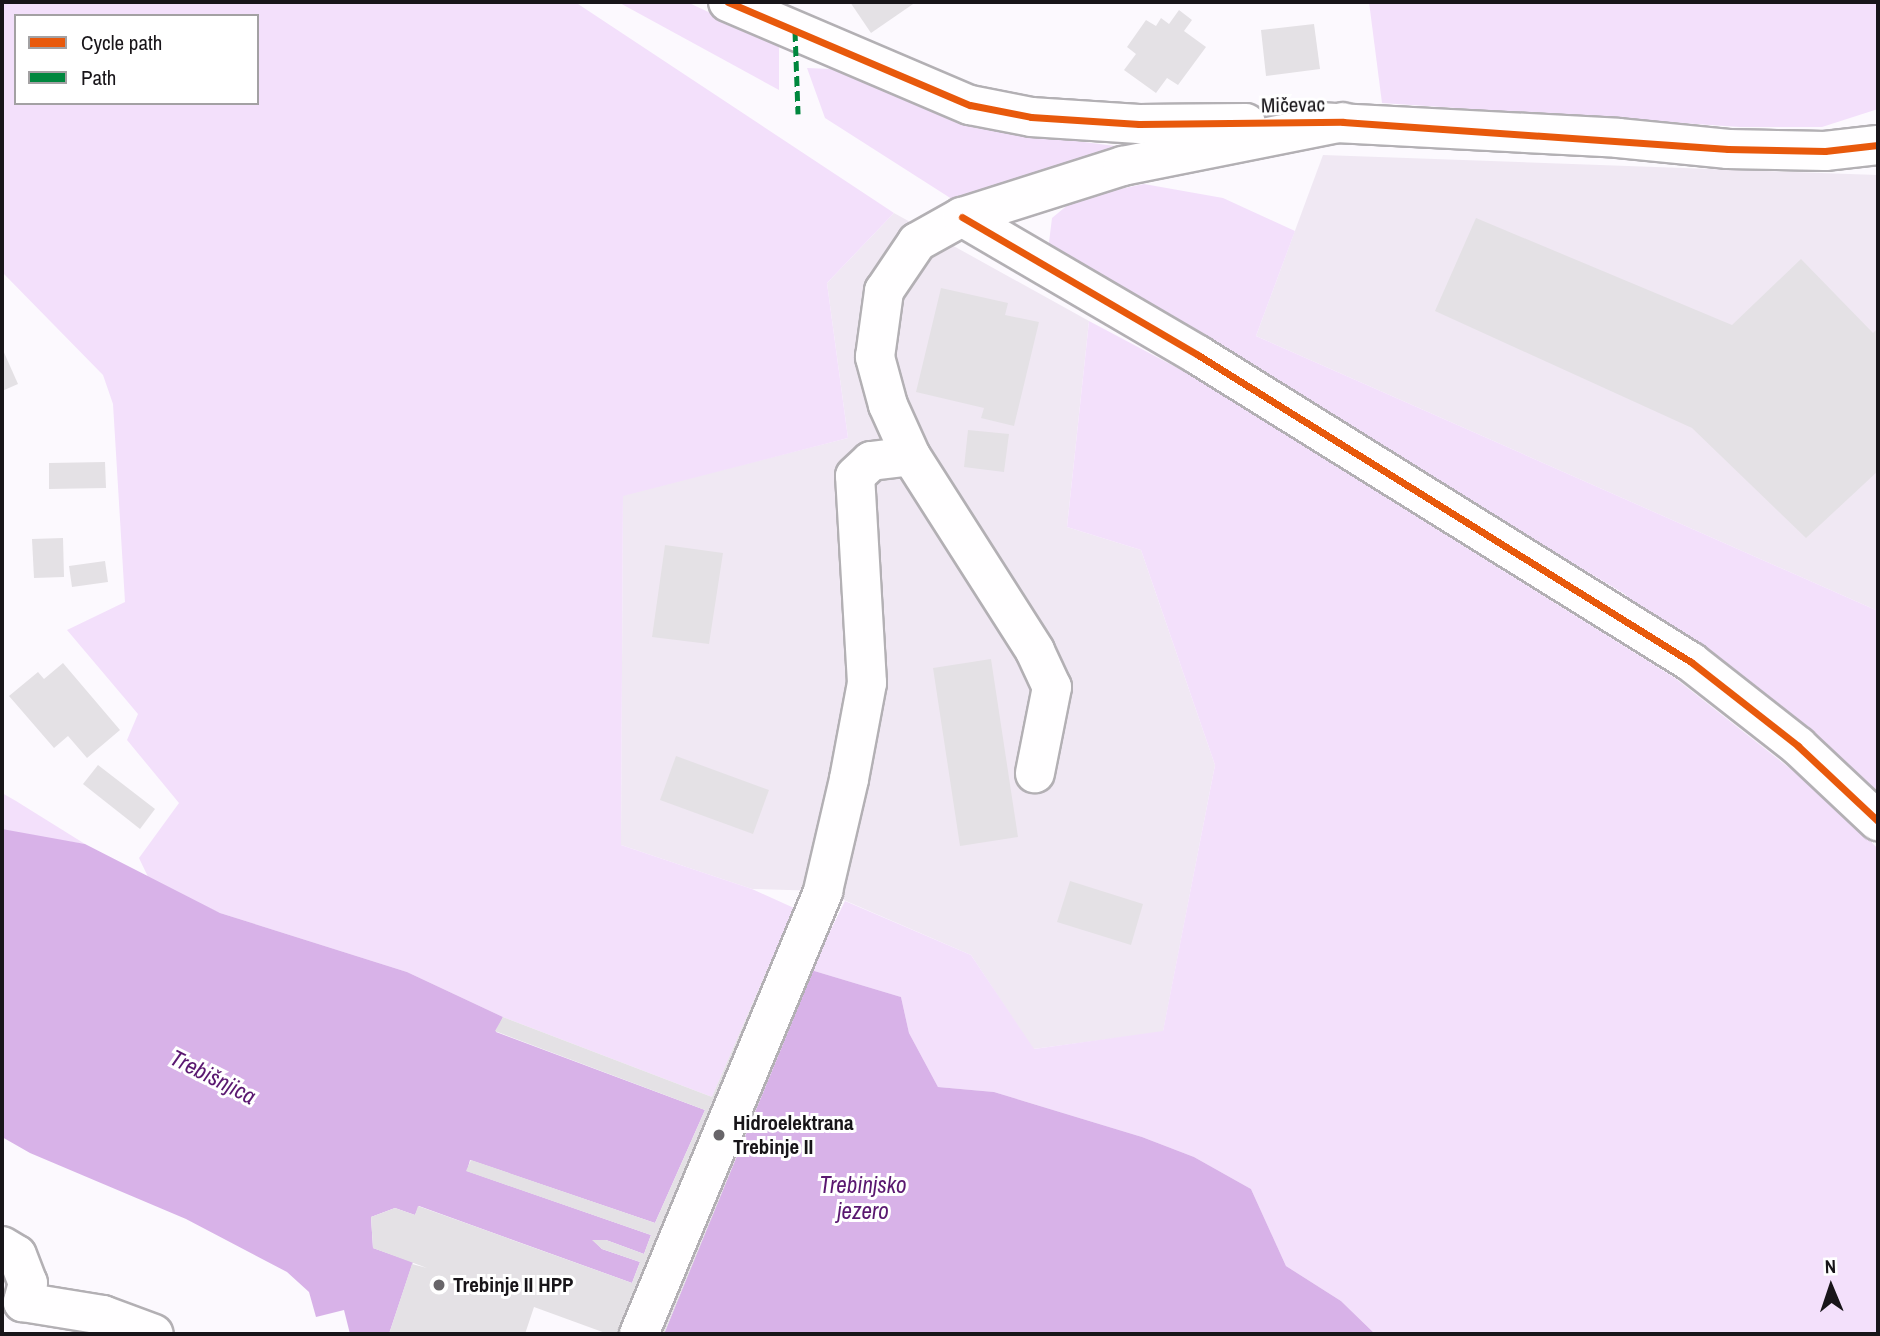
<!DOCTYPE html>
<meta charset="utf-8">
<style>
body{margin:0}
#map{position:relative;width:1880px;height:1336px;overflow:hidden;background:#fcf9fe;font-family:"Archivo Narrow",sans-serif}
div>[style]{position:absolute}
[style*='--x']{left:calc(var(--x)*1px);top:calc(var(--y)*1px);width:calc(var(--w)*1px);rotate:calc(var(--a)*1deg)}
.built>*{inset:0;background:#f0e8f3}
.green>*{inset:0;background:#f3e0fb}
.water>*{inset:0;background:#d8b2e8}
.building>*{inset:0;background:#e4e1e5}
.roads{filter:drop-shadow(2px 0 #b3b0b4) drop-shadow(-2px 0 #b3b0b4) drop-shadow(0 2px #b3b0b4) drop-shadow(0 -2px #b3b0b4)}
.minor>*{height:38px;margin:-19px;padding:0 19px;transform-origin:19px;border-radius:19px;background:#fffeff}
.quiet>*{height:5px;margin-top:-2.5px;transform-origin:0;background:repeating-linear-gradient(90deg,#00873e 0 10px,transparent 0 15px)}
.cycleway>*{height:7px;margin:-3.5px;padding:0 3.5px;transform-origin:3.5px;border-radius:3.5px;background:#e8590c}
.dots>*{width:19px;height:19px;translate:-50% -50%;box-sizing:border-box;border:4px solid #fff;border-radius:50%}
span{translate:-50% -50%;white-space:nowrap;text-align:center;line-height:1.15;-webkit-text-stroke:6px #fff;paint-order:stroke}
.street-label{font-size:21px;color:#181519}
.poi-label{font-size:21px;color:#181519;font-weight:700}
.left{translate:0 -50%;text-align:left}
.water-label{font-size:23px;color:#5a1870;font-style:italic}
.frame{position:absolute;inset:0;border:4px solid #181519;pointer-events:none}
.legend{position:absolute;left:14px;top:14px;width:245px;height:91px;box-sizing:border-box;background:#fff;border:2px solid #a3a1a3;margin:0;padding:9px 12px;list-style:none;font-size:21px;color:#181519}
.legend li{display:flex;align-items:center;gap:14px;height:35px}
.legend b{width:35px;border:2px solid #a3a1a3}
.north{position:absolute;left:1796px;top:1252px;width:70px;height:70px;-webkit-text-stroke:5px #fff;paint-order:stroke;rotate:358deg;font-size:19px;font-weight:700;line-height:28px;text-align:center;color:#181519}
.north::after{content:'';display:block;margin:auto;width:24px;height:32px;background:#181519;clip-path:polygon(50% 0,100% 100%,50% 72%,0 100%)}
</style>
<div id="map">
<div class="built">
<i style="clip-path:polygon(1323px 155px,1878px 175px,1878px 611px,1256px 336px)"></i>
<i style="clip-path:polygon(894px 213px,1089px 321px,1067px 527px,1141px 550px,1215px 765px,1163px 1032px,1033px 1049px,971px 955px,823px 891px,752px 889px,621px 845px,623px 495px,848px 438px,827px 283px)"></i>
</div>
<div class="green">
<i style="clip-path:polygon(evenodd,2px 2px,575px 2px,894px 213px,827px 283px,848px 438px,623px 496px,621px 845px,752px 889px,794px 908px,712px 1097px,503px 1017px,407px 972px,220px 913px,150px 881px,139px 858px,179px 803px,127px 740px,138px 714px,67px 630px,125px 602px,113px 404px,103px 375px,2px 272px,2px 2px,16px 16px,257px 16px,257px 103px,16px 103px,16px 16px)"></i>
<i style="clip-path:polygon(618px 2px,687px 2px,779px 45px,779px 90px)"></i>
<i style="clip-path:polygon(1369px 2px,1878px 2px,1878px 109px,1822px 127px,1740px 127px,1382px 103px)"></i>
<i style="clip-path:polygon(807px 68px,831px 69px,976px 128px,1146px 150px,955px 201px,825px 118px)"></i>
<i style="clip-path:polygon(1144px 184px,1223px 198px,1295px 231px,1256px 336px,1878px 611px,1878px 797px,1623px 593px,1048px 250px,1052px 218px,1076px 198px)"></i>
<i style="clip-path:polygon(1089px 321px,1185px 372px,1675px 678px,1834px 803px,1878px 849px,1878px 1334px,1375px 1334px,1341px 1301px,1286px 1266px,1251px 1189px,1194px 1157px,1142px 1137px,994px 1092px,938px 1087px,909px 1033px,901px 997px,811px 970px,845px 901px,971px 955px,1034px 1049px,1163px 1031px,1215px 765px,1141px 550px,1067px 527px)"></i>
<i style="clip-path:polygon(2px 793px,16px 801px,85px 844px,7px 832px,2px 829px)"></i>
</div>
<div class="water">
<i style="clip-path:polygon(2px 829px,85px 844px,220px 913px,407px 972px,503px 1017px,496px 1032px,705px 1110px,655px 1223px,470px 1160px,467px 1171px,651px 1235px,644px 1254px,606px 1240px,593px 1240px,602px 1249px,640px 1262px,632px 1283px,419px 1206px,415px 1215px,395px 1208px,371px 1217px,373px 1248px,413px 1262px,389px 1334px,350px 1334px,344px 1310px,316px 1317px,309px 1292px,287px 1272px,186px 1219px,30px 1153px,2px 1137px)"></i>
<i style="clip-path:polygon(811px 970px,901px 997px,909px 1033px,938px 1087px,994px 1092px,1142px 1137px,1194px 1157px,1251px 1189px,1286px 1266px,1341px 1301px,1375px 1334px,664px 1334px)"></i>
</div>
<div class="building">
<i style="clip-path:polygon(850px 2px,916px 2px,871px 33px)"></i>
<i style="clip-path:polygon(1179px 10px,1192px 20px,1184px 31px,1206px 47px,1178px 85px,1167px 78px,1156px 93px,1124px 70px,1136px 54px,1127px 47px,1146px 20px,1156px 26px,1161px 18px,1169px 24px)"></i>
<i style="clip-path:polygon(1314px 24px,1320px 69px,1266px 76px,1261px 30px)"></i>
<i style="clip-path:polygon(1476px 218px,1732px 325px,1801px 259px,1873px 333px,1878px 328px,1878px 471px,1806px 538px,1692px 428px,1435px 311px)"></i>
<i style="clip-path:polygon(941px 288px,1008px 303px,1005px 315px,1039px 322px,1014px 426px,981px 418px,984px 408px,916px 392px)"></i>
<i style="clip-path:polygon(2px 348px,18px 384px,2px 391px)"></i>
<i style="clip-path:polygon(968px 430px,1009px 434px,1004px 472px,964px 467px)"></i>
<i style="clip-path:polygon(105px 462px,106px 488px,49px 489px,49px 463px)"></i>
<i style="clip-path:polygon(63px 538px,64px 577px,34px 578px,32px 539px)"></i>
<i style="clip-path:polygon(665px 545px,723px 553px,709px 644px,652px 637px)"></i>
<i style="clip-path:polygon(105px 561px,108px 582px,72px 587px,69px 566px)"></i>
<i style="clip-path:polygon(991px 659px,1018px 837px,960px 846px,933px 668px)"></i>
<i style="clip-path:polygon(63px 663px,120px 730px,87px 758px,68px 736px,54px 748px,9px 696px,38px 672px,44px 679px)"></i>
<i style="clip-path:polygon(676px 756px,769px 790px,753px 834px,660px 800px)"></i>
<i style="clip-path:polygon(98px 765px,155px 809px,140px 829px,83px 784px)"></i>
<i style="clip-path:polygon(1070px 881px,1143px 904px,1131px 945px,1057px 922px)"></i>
<i style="clip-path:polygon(794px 908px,832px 925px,664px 1334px,608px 1334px,534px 1307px,525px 1334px,389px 1334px,412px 1264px,427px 1268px,373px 1248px,371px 1217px,395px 1208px,415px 1215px,418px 1206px,632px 1283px,640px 1262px,602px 1249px,592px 1240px,606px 1240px,644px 1254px,651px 1235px,466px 1171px,471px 1160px,655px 1223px,705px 1110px,495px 1031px,503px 1017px,712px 1097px)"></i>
</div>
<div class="roads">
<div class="minor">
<i style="--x:728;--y:2;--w:263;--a:23.1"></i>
<i style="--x:970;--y:105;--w:62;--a:11.1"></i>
<i style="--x:1031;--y:117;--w:108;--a:3.7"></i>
<i style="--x:1139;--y:124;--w:107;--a:-0.5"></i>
<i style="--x:1317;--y:122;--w:301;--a:3"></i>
<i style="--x:1618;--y:138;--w:111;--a:5.7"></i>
<i style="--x:1728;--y:149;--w:97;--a:1.2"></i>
<i style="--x:1825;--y:151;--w:53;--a:-6.5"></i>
<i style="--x:962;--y:217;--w:273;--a:30.3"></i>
<i style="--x:1198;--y:355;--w:581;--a:31.91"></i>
<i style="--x:1691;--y:662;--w:136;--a:38.1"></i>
<i style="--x:1798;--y:746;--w:110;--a:43.2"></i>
<i style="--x:911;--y:456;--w:231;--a:57.5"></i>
<i style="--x:1035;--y:651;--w:40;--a:65"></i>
<i style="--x:1052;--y:687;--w:88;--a:101.2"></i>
<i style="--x:2;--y:1246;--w:17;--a:31"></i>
<i style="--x:17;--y:1255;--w:30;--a:69"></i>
<i style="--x:28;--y:1283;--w:20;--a:105"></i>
<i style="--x:23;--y:1302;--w:81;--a:9.2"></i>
<i style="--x:103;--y:1315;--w:54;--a:20.4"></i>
<i style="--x:639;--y:1334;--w:480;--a:-67.4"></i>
<i style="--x:823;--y:891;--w:115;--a:-76.9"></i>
<i style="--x:849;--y:779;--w:98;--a:-79.4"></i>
<i style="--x:867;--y:683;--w:207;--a:-93.3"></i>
<i style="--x:855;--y:476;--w:22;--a:-43"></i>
<i style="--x:871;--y:461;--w:40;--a:-7.1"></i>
<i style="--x:911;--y:456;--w:56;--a:-114.3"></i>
<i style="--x:888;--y:405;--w:50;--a:-105.2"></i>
<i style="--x:875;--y:357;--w:67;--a:-82.2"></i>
<i style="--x:884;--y:291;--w:59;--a:-56"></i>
<i style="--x:917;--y:242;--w:51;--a:-29.1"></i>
<i style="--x:962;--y:217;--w:169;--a:-17.6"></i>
<i style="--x:1123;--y:166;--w:224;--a:-11.3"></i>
</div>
</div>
<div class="quiet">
<i style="--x:795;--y:31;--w:83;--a:87.9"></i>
</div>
<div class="cycleway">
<i style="--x:728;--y:2;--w:263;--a:23.1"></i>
<i style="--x:970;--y:105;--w:62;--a:11.1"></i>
<i style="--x:1031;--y:117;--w:108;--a:3.7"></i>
<i style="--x:1139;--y:124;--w:204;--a:-0.6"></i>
<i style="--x:1343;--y:122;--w:386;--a:4"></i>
<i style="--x:1728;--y:149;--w:97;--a:1.2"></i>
<i style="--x:1825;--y:151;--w:53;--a:-6.5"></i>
<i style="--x:962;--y:217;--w:273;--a:30.3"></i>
<i style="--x:1198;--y:355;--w:581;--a:31.91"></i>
<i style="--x:1691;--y:662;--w:136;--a:38.1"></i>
<i style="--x:1798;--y:746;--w:110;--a:43.2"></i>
</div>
<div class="dots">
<i style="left:719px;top:1135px;background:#686569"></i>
<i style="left:439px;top:1285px;background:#686569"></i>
</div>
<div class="street-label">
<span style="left:1293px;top:105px;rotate:-1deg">Mičevac</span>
</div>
<div class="poi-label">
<span class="left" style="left:733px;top:1135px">Hidroelektrana<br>Trebinje II</span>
<span class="left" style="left:453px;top:1285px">Trebinje II HPP</span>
</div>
<div class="water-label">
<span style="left:213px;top:1077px;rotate:27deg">Trebišnjica</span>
<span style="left:863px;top:1198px">Trebinjsko<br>jezero</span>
</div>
<div class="frame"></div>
<ul class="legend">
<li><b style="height:9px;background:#e8590c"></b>Cycle path</li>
<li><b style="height:9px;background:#00873e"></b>Path</li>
</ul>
<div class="north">N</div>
</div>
